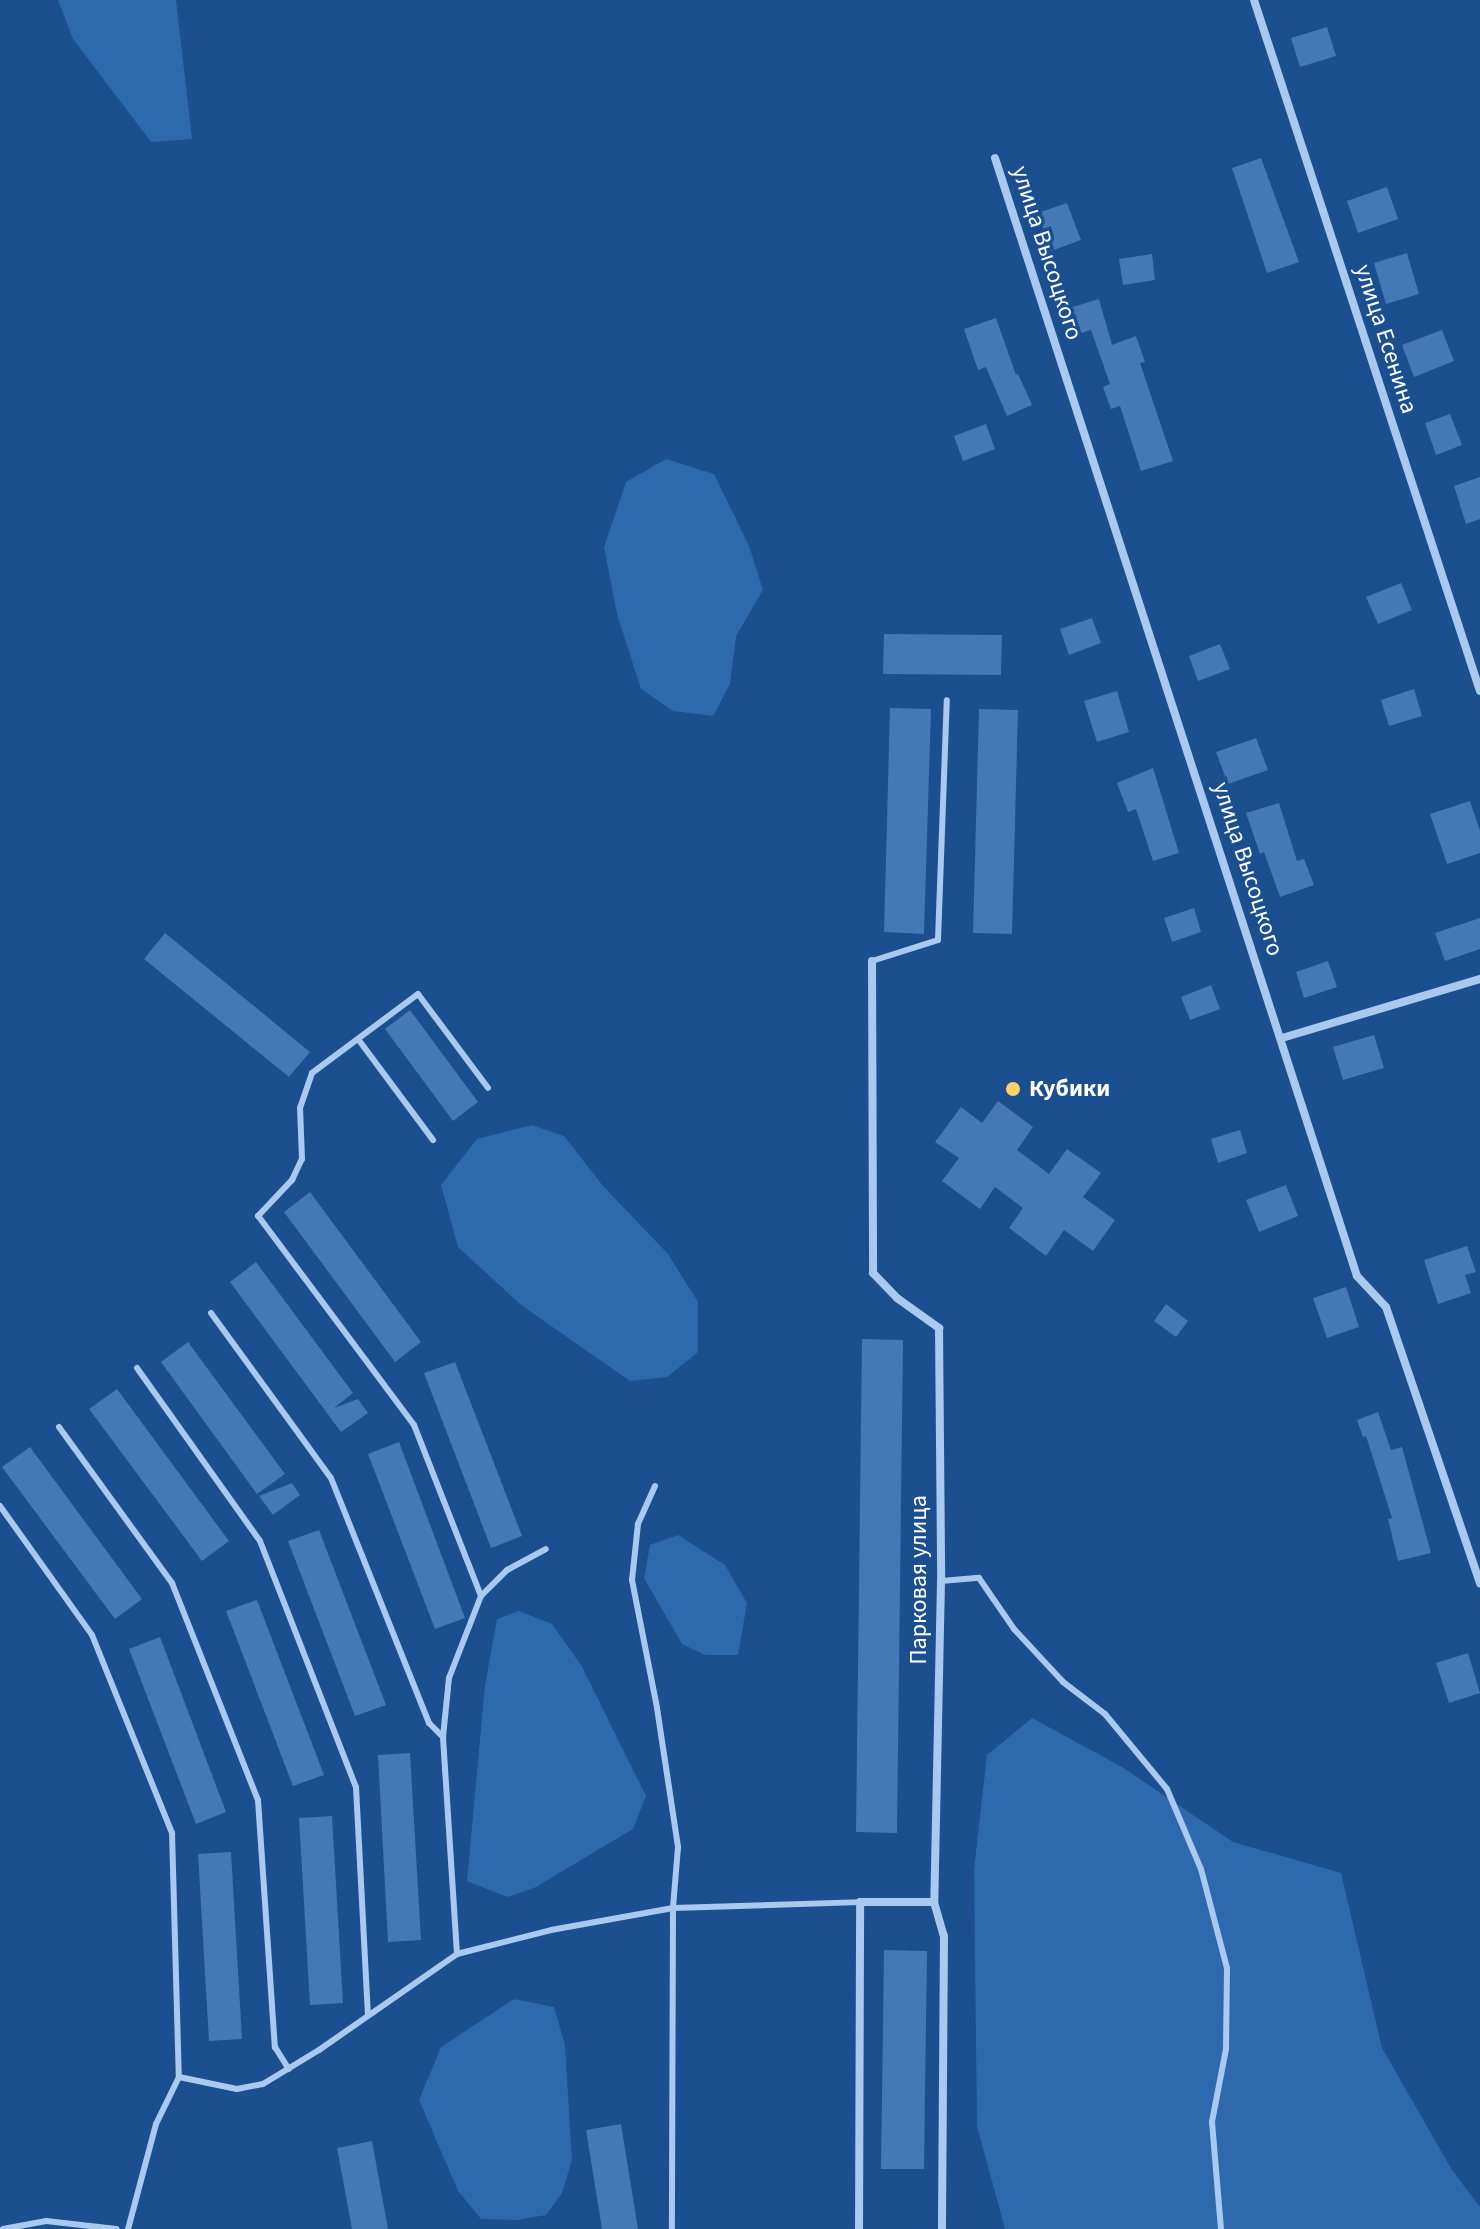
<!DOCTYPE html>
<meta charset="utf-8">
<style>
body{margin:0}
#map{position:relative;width:1480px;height:2229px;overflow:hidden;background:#1b4f8f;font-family:"Source Sans 3",sans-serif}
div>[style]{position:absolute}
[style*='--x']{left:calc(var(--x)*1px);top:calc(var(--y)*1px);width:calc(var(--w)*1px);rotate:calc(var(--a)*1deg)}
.green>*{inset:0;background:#2e69ad}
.building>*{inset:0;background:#4478b7}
.service>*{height:6px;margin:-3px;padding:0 3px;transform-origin:3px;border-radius:3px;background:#a9c9ee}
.minor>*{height:8px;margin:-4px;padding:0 4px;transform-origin:4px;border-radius:4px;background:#a9c9ee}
.dots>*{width:22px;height:22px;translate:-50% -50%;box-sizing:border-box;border:4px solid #1b4f8f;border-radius:50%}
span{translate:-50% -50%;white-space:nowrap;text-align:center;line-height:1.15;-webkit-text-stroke:7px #1b4f8f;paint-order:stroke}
.street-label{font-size:24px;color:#fff}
.poi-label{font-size:24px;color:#fff;font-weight:700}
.left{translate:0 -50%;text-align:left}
</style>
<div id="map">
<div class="green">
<i style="clip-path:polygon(58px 0,176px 0,192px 139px,151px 142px,73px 39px)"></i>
<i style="clip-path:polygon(666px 459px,714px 474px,749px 546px,763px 590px,736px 636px,730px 684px,713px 716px,673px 711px,641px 689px,617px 614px,604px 547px,626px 482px)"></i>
<i style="clip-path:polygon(532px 1125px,564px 1136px,603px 1186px,668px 1254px,698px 1302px,698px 1352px,667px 1377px,630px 1381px,521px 1305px,458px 1247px,441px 1185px,477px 1139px)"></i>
<i style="clip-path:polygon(678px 1535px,725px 1565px,747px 1603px,738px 1655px,705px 1655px,682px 1644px,644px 1578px,650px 1545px)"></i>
<i style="clip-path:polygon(519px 1611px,552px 1624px,581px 1665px,646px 1796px,633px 1829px,534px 1888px,507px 1897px,467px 1881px,485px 1685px,497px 1619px)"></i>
<i style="clip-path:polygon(1032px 1718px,1122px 1767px,1233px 1842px,1341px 1873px,1382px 2048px,1452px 2170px,1480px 2207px,1480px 2229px,1005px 2229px,977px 2126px,974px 1870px,987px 1755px)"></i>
<i style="clip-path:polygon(514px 1999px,554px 2007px,565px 2045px,572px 2160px,562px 2193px,546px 2215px,517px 2220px,481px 2219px,458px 2191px,419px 2100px,441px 2047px)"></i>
</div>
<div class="building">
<i style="clip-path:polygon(1327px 27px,1336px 56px,1300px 67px,1291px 38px)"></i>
<i style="clip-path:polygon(1261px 158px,1299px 262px,1267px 273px,1232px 168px)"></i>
<i style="clip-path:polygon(1387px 187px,1398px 219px,1358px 233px,1347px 201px)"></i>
<i style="clip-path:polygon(1067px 203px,1081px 240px,1051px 251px,1038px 213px)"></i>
<i style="clip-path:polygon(1407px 253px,1419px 294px,1386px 304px,1374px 263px)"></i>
<i style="clip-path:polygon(1152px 254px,1155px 280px,1123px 285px,1119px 259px)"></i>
<i style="clip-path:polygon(1099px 299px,1112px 345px,1136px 336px,1145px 362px,1140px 363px,1173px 461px,1141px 471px,1120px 406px,1111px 409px,1103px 387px,1110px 384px,1091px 330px,1074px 335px,1066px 309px)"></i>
<i style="clip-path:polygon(996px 318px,1016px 375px,1018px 374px,1032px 405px,1007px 416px,986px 367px,978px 370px,964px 329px)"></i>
<i style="clip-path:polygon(1442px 330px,1454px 361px,1414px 377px,1402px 345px)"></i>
<i style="clip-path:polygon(1450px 414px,1462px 445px,1436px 455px,1425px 423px)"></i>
<i style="clip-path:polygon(986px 424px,995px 449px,963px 461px,954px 436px)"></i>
<i style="clip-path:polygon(1480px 477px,1480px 519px,1466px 524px,1454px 486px)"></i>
<i style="clip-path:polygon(1401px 583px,1412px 610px,1378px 624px,1366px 597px)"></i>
<i style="clip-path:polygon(1092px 618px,1101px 643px,1069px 655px,1060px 629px)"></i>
<i style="clip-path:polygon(884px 634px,1002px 635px,1001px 675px,883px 674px)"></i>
<i style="clip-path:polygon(1220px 644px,1230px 669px,1198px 681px,1189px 656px)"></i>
<i style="clip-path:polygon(1414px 689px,1422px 716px,1389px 726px,1381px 700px)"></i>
<i style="clip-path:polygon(1117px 691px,1129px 732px,1097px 742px,1084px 701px)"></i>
<i style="clip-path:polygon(890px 708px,931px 709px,924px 934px,884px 932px)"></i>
<i style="clip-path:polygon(979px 709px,1018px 710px,1012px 934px,973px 933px)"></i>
<i style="clip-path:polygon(1256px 738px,1268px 770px,1228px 784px,1216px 752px)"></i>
<i style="clip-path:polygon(1153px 768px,1179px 853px,1153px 861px,1136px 809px,1128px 812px,1117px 783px)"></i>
<i style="clip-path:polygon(1470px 801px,1480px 831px,1480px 853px,1447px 864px,1430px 814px)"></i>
<i style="clip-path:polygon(1279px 803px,1297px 861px,1304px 859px,1314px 885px,1280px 897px,1264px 852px,1260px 854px,1246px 813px)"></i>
<i style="clip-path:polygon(1194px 908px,1201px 932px,1172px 942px,1164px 918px)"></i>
<i style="clip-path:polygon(1480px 918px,1480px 949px,1445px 961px,1435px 933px)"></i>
<i style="clip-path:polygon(165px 933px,310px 1052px,289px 1077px,144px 959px)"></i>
<i style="clip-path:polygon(1328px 961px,1337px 987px,1304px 998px,1296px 972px)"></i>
<i style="clip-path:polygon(1211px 985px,1220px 1009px,1190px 1020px,1181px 997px)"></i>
<i style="clip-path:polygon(410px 1010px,478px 1102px,453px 1121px,385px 1029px)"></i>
<i style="clip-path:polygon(1374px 1035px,1384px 1068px,1343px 1080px,1333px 1047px)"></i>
<i style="clip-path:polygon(998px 1101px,1033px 1127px,1017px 1150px,1049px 1174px,1067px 1149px,1101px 1173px,1083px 1197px,1115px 1220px,1093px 1251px,1064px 1230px,1046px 1256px,1009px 1228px,1023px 1208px,995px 1187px,980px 1209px,942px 1181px,959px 1158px,935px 1142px,961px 1107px,982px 1123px)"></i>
<i style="clip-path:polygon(1240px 1130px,1247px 1153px,1218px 1163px,1211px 1139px)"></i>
<i style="clip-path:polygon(1286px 1185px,1298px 1216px,1259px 1232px,1246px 1200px)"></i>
<i style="clip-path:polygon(310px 1192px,421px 1342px,395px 1362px,284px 1212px)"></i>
<i style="clip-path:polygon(1467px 1246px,1476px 1272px,1465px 1275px,1471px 1293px,1438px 1304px,1424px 1260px)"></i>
<i style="clip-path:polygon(256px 1262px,353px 1393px,334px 1408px,358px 1399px,368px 1413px,341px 1432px,230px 1282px)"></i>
<i style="clip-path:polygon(1346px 1287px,1359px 1327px,1327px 1338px,1313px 1298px)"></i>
<i style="clip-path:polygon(1166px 1304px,1188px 1321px,1176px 1337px,1154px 1321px)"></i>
<i style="clip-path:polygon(862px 1339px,903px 1340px,897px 1833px,856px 1832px)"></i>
<i style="clip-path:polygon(188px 1342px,285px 1474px,257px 1494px,161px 1362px)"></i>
<i style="clip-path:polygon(455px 1362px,522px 1536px,491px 1548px,424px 1373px)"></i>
<i style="clip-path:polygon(117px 1389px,229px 1541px,202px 1561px,89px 1409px)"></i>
<i style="clip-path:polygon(1378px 1412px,1391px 1450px,1402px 1447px,1431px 1553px,1398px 1561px,1388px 1519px,1392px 1518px,1366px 1436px,1363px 1437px,1357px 1420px)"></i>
<i style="clip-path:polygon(399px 1442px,465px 1618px,435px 1629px,368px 1454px)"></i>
<i style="clip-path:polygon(30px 1447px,142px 1599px,115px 1619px,2px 1467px)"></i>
<i style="clip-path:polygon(292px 1483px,300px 1495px,273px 1515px,259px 1496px)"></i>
<i style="clip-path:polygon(319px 1530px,386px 1705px,355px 1716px,288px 1541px)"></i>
<i style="clip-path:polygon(257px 1600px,324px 1775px,293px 1786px,226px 1611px)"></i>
<i style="clip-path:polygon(160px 1637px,226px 1812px,196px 1824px,129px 1649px)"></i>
<i style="clip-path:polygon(1468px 1653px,1480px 1693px,1449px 1703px,1436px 1663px)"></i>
<i style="clip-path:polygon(410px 1753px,421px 1940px,388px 1942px,378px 1755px)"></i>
<i style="clip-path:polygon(332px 1816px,343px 2003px,310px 2005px,299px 1818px)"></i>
<i style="clip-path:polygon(231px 1852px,242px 2039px,209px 2041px,198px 1854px)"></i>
<i style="clip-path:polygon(884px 1950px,927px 1951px,924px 2169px,881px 2169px)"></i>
<i style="clip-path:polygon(621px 2124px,638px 2229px,602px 2229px,586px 2130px)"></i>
<i style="clip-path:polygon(372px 2141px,388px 2229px,352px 2229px,337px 2148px)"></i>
</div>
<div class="service">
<i style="--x:872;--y:961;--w:69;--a:-17.7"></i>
<i style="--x:938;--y:940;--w:240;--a:-87.9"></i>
<i style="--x:358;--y:1039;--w:126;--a:53.4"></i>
<i style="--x:211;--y:1313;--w:204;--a:54"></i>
<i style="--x:331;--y:1478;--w:264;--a:68.2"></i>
<i style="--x:429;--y:1723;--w:20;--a:45"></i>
<i style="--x:137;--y:1368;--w:212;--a:54.6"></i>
<i style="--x:260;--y:1541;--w:264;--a:68.7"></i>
<i style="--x:356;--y:1787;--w:228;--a:87"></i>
<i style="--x:59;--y:1427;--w:193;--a:54.1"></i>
<i style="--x:172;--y:1583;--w:233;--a:68.4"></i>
<i style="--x:258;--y:1800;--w:248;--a:86.1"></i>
<i style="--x:275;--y:2047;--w:26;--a:58"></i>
<i style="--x:655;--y:1486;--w:42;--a:114.1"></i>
<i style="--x:638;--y:1524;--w:56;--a:96.1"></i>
<i style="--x:632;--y:1580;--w:130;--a:78.9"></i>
<i style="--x:657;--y:1708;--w:141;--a:81.4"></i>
<i style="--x:678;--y:1847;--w:61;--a:94.7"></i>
<i style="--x:673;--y:1908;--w:321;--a:90.2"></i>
<i style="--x:0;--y:1506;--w:158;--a:54.5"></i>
<i style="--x:92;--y:1635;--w:214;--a:68"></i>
<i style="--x:172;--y:1833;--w:244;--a:88.4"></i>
<i style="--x:179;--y:2077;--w:52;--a:116.1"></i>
<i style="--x:156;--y:2124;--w:109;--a:104.9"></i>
<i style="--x:941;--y:1581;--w:38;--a:-5"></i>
<i style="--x:979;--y:1578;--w:62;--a:55.5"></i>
<i style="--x:1014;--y:1629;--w:72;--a:47.2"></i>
<i style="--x:1063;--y:1682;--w:53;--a:37.3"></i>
<i style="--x:1105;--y:1714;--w:97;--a:50.4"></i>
<i style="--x:1167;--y:1789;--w:87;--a:67"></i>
<i style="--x:1201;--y:1869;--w:102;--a:75.3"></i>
<i style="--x:1227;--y:1968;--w:81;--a:90.7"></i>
<i style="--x:1226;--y:2049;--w:74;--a:100.9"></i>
<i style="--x:1212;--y:2122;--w:107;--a:85.2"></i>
<i style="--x:481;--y:1596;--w:184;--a:-111.4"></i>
<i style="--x:414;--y:1425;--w:261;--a:-126.7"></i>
<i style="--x:258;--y:1216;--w:50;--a:-46.6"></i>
<i style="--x:292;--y:1180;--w:23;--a:-65"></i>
<i style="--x:302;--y:1159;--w:51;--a:-92.2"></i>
<i style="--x:300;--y:1108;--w:37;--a:-71"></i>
<i style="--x:312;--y:1073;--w:132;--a:-36.7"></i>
<i style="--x:418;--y:994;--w:117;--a:53.3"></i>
<i style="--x:457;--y:1954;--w:217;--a:-93.7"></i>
<i style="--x:443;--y:1737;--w:59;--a:-84.2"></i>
<i style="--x:449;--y:1678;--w:88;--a:-68.7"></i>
<i style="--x:481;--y:1596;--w:37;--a:-45"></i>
<i style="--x:507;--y:1570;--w:44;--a:-28.3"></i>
<i style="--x:179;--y:2077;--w:59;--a:11.7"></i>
<i style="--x:237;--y:2089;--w:26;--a:-11"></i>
<i style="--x:263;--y:2084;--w:66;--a:-31.3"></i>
<i style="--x:319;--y:2050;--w:168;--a:-34.8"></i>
<i style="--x:457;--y:1954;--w:97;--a:-14.3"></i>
<i style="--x:551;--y:1930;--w:124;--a:-10.2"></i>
<i style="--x:673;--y:1908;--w:187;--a:-1.8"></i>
<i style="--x:3;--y:2229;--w:44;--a:-10.5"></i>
<i style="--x:46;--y:2221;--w:71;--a:6.4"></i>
</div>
<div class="minor">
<i style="--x:1254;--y:0;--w:727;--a:71.89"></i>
<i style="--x:995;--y:158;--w:1175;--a:72.06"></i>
<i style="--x:1357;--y:1276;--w:42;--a:46.9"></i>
<i style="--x:1386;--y:1307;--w:292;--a:71.2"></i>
<i style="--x:872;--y:961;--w:312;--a:89.8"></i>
<i style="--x:873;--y:1273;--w:35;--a:46"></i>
<i style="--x:897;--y:1298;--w:52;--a:35.5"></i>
<i style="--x:939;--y:1328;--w:253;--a:89.5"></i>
<i style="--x:941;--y:1581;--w:321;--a:91.2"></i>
<i style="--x:934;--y:1902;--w:35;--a:74"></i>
<i style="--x:944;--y:1936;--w:293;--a:90.4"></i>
<i style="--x:1282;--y:1038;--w:207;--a:-16.6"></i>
<i style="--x:859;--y:2229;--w:327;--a:-89.8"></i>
<i style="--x:860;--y:1902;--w:74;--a:0"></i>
</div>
<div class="dots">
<i style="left:1013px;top:1089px;background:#ffd166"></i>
</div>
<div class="street-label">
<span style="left:1047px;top:253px;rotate:72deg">улица Высоцкого</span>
<span style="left:1386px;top:339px;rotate:72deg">улица Есенина</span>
<span style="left:1248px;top:869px;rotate:72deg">улица Высоцкого</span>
<span style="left:919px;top:1580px;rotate:-90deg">Парковая улица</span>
</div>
<div class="poi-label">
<span class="left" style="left:1029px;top:1089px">Кубики</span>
</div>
</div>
